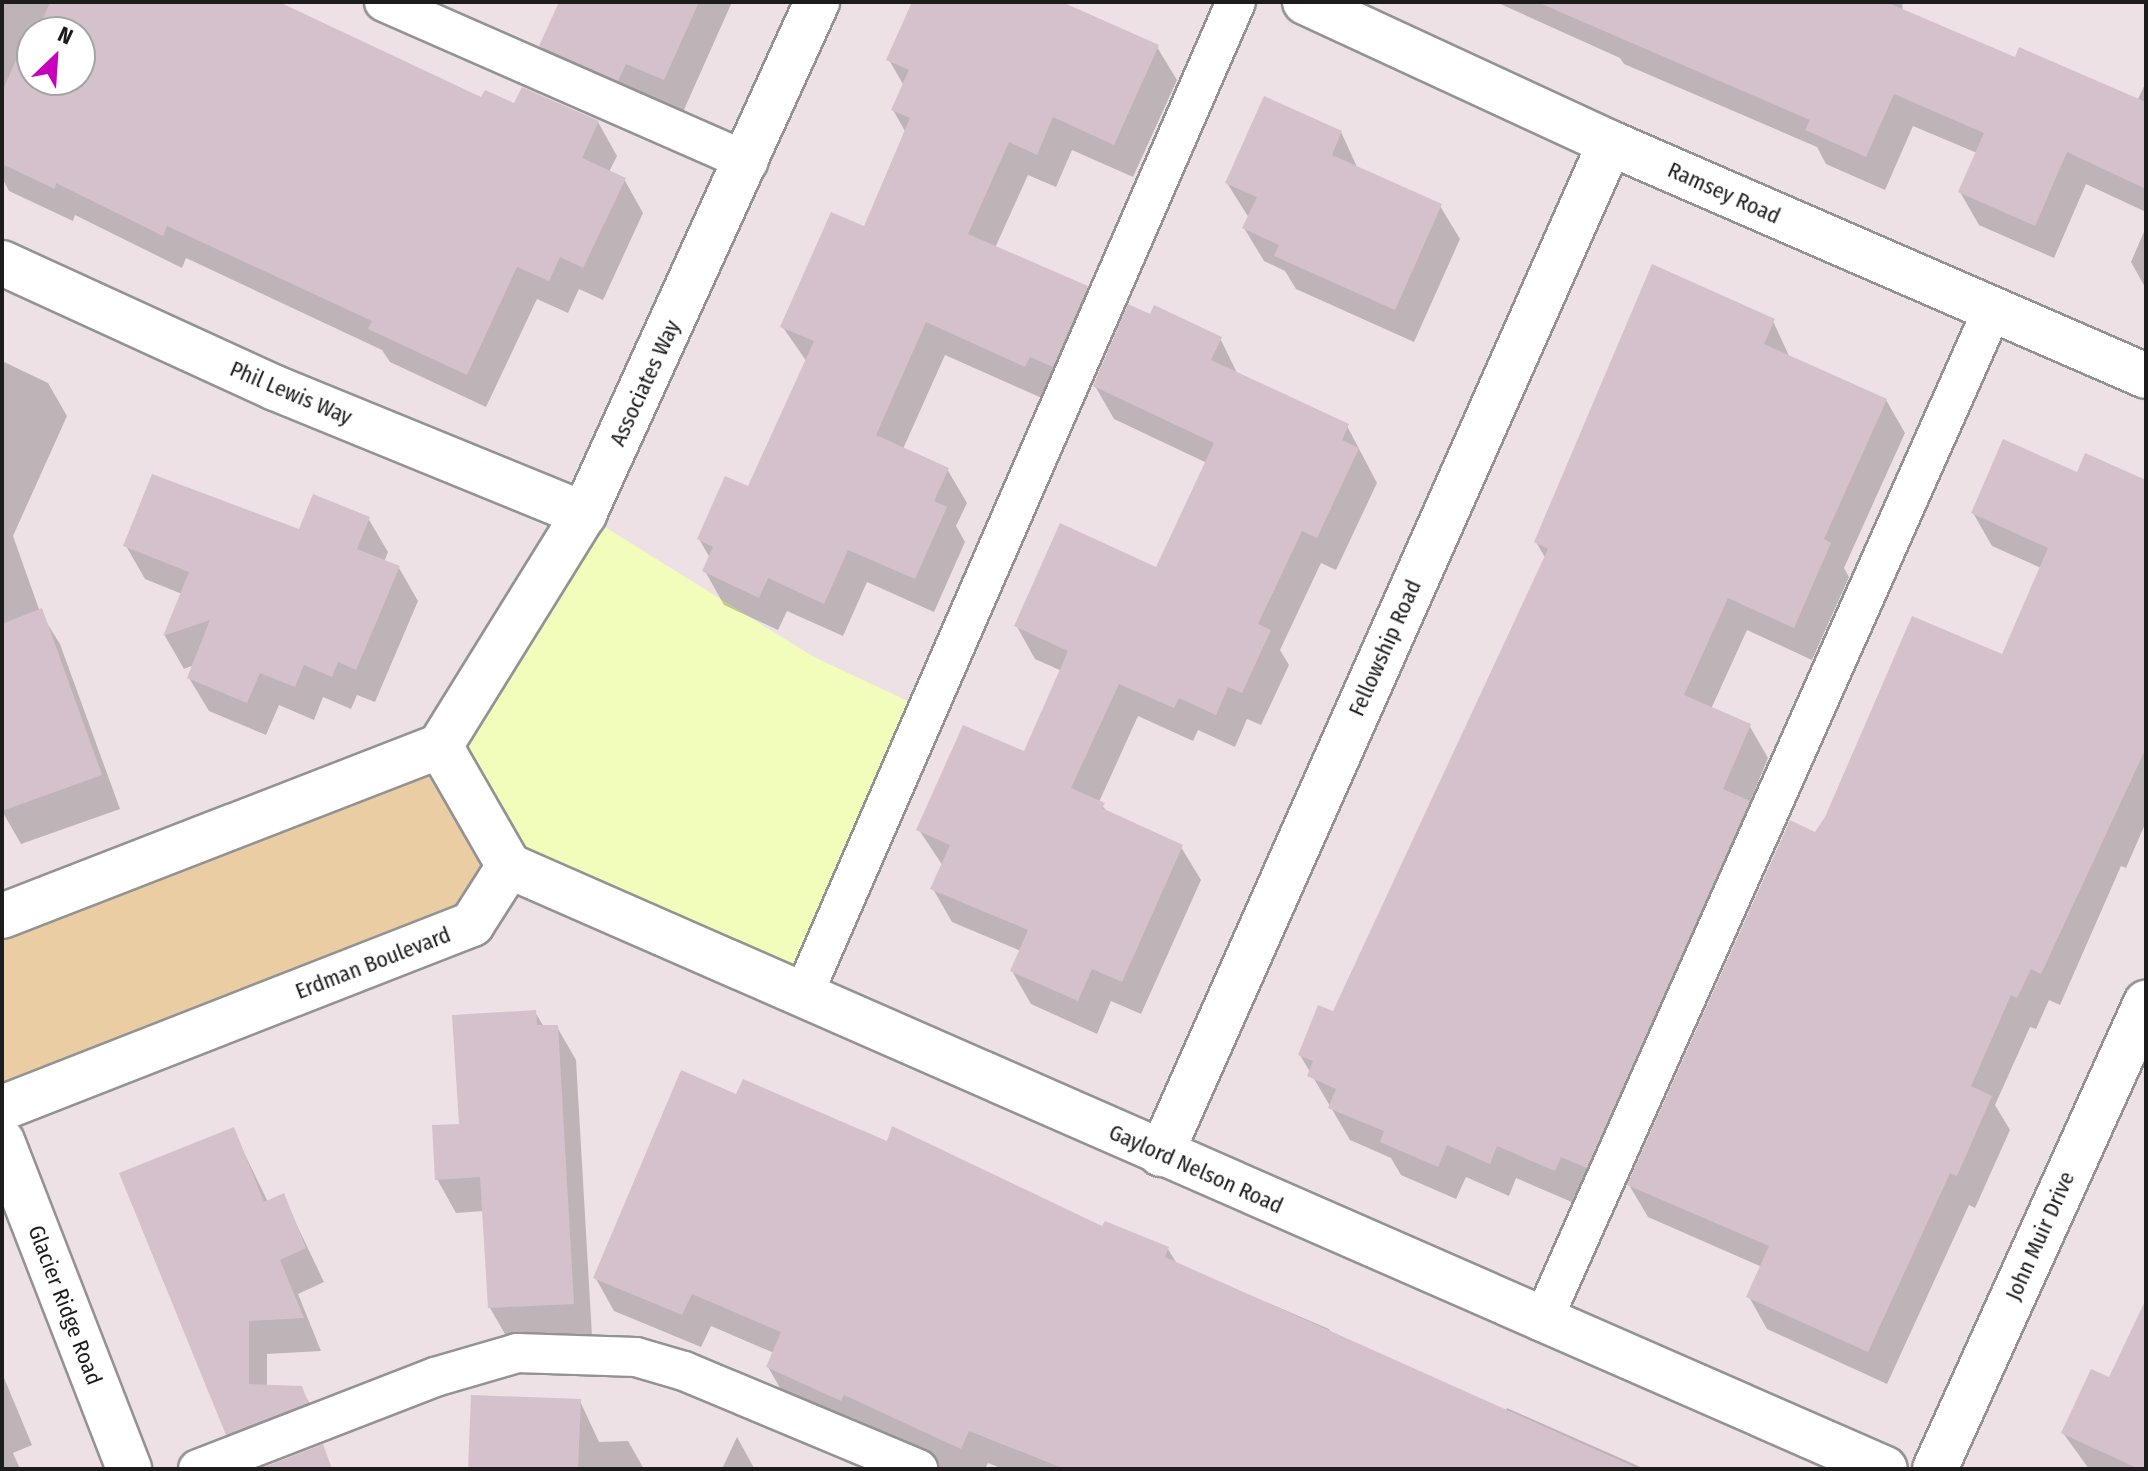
<!DOCTYPE html>
<style>
body{margin:0}
#map{position:relative;width:2148px;height:1471px;overflow:hidden;background:#eee1e5;font-family:"Fira Sans Condensed",sans-serif}
div>[style]{position:absolute}
[style*='--x']{left:calc(var(--x)*1px);top:calc(var(--y)*1px);width:calc(var(--w)*1px);rotate:calc(var(--a)*1deg)}
.grass>*{inset:0;background:#ebcda4}
.park>*{inset:0;background:#f2fcbb}
.shadow>*{inset:0;background:#0003}
.building>*{inset:0;background:#d5c1cb}
.roads{filter:drop-shadow(2px 0 #939393) drop-shadow(-2px 0 #939393) drop-shadow(0 2px #939393) drop-shadow(0 -2px #939393)}
.lane>*{height:38px;margin:-19px;padding:0 19px;transform-origin:19px;border-radius:19px;background:#fff}
.street>*{height:44px;margin:-22px;padding:0 22px;transform-origin:22px;border-radius:22px;background:#fff}
span{translate:-50% -50%;white-space:nowrap;text-align:center;line-height:1.15;-webkit-text-stroke:7px #fff;paint-order:stroke}
.street-label{font-size:22px;color:#1c1c1c}
.frame{position:absolute;inset:0;border:4px solid #1c1c1c;pointer-events:none}
.north{position:absolute;left:16px;top:16px;width:80px;height:80px;box-sizing:border-box;background:#fff;border:2px solid #a4a4a4;border-radius:50%;rotate:25deg;font-size:22px;font-weight:700;line-height:32px;text-align:center;color:#1c1c1c}
.north::after{content:'';display:block;margin:auto;width:28px;height:36px;background:#c800bc;clip-path:polygon(50% 0,100% 100%,50% 72%,0 100%)}
</style>
<div id="map">
<div class="grass">
<i style="clip-path:polygon(440px 746px,509px 866px,472px 924px,2px 1108px,2px 916px)"></i>
</div>
<div class="park">
<i style="clip-path:polygon(584px 514px,814px 657px,929px 711px,804px 993px,509px 866px,440px 746px)"></i>
</div>
<div class="shadow">
<i style="clip-path:polygon(evenodd,2px 2px,274px 2px,482px 100px,598px 122px,617px 156px,609px 172px,624px 179px,643px 213px,603px 300px,579px 289px,568px 313px,537px 299px,486px 407px,390px 362px,382px 350px,186px 258px,182px 268px,75px 215px,73px 221px,9px 191px,2px 178px,2px 2px,32px 32px,80px 32px,80px 80px,32px 80px,32px 32px)"></i>
<i style="clip-path:polygon(561px 2px,732px 2px,683px 112px,645px 96px,637px 113px,561px 80px,542px 46px)"></i>
<i style="clip-path:polygon(945px 2px,1057px 2px,1157px 47px,1177px 80px,1133px 177px,1072px 150px,1056px 187px,1028px 175px,995px 248px,1087px 288px,1106px 321px,1044px 399px,945px 355px,903px 449px,947px 469px,967px 503px,956px 526px,965px 542px,934px 612px,867px 582px,843px 636px,787px 611px,778px 630px,724px 605px,705px 571px,710px 558px,699px 539px,749px 489px,807px 362px,782px 326px,865px 229px,906px 133px,893px 110px,904px 86px,889px 60px)"></i>
<i style="clip-path:polygon(1496px 2px,1902px 2px,1903px 11px,2016px 60px,2137px 101px,2146px 82px,2146px 212px,2086px 184px,2054px 258px,1979px 225px,1960px 192px,1977px 153px,1913px 126px,1885px 190px,1826px 164px,1817px 147px,1624px 64px,1620px 58px)"></i>
<i style="clip-path:polygon(1341px 132px,1358px 169px,1440px 206px,1460px 239px,1414px 342px,1296px 289px,1285px 271px,1264px 261px,1244px 228px,1249px 218px,1227px 183px)"></i>
<i style="clip-path:polygon(2146px 227px,2146px 289px,2131px 262px)"></i>
<i style="clip-path:polygon(1151px 316px,1220px 338px,1238px 375px,1347px 426px,1377px 483px,1336px 570px,1321px 563px,1280px 650px,1289px 665px,1261px 725px,1247px 719px,1235px 747px,1198px 730px,1193px 741px,1138px 716px,1099px 802px,1109px 814px,1181px 847px,1201px 880px,1141px 1014px,1111px 1001px,1097px 1034px,1031px 1004px,1012px 971px,1021px 951px,952px 922px,933px 889px,943px 866px,919px 830px,1025px 754px,1062px 671px,1035px 659px,1016px 625px,1157px 569px,1207px 463px,1114px 419px,1095px 386px)"></i>
<i style="clip-path:polygon(1773px 321px,1790px 358px,1886px 400px,1905px 433px,1844px 568px,1849px 577px,1812px 660px,1747px 630px,1711px 709px,1749px 725px,1768px 758px,1749px 804px,1767px 836px,1605px 1199px,1580px 1188px,1574px 1203px,1516px 1178px,1509px 1196px,1466px 1177px,1456px 1199px,1401px 1175px,1391px 1158px,1350px 1140px,1300px 1055px,1334px 1014px,1546px 559px,1536px 542px)"></i>
<i style="clip-path:polygon(2px 361px,48px 383px,67px 416px,13px 536px,40px 612px,60px 644px,120px 809px,21px 844px,2px 811px)"></i>
<i style="clip-path:polygon(2078px 474px,2146px 482px,2146px 822px,2126px 868px,2121px 866px,2060px 1005px,2049px 1000px,2036px 1029px,2030px 1027px,1995px 1105px,2010px 1130px,1975px 1208px,1969px 1205px,1887px 1384px,1767px 1329px,1749px 1297px,1762px 1267px,1648px 1217px,1629px 1185px,1816px 834px,2003px 657px,2041px 568px,1992px 546px,1973px 513px)"></i>
<i style="clip-path:polygon(368px 518px,388px 552px,384px 562px,399px 568px,418px 601px,375px 702px,357px 695px,351px 709px,323px 697px,314px 720px,279px 705px,266px 735px,209px 711px,189px 678px,194px 665px,184px 669px,165px 636px,182px 594px,145px 579px,126px 546px,300px 531px)"></i>
<i style="clip-path:polygon(535px 1012px,544px 1027px,557px 1027px,576px 1060px,592px 1336px,509px 1341px,490px 1308px,484px 1211px,456px 1213px,437px 1179px,461px 1126px)"></i>
<i style="clip-path:polygon(737px 1096px,888px 1143px,1103px 1229px,1168px 1249px,1177px 1264px,1329px 1329px,1334px 1337px,1504px 1414px,1507px 1408px,1645px 1469px,1003px 1469px,988px 1463px,985px 1469px,915px 1469px,787px 1400px,768px 1367px,774px 1353px,711px 1326px,701px 1347px,614px 1311px,595px 1277px)"></i>
<i style="clip-path:polygon(233px 1130px,268px 1202px,283px 1196px,324px 1282px,298px 1294px,321px 1351px,267px 1354px,267px 1387px,301px 1388px,320px 1422px,247px 1467px,227px 1434px)"></i>
<i style="clip-path:polygon(2146px 1303px,2146px 1469px,2089px 1469px,2063px 1433px,2110px 1380px)"></i>
<i style="clip-path:polygon(2px 1373px,32px 1445px,13px 1453px,20px 1469px,2px 1469px)"></i>
<i style="clip-path:polygon(580px 1401px,599px 1442px,628px 1441px,644px 1469px,470px 1469px)"></i>
<i style="clip-path:polygon(737px 1437px,754px 1468px,755px 1469px,722px 1469px)"></i>
</div>
<div class="building">
<i style="clip-path:polygon(50px 2px,279px 2px,481px 97px,485px 90px,514px 103px,522px 87px,599px 121px,582px 158px,626px 178px,583px 268px,560px 257px,549px 281px,517px 267px,467px 375px,368px 329px,372px 321px,167px 226px,163px 236px,56px 183px,55px 189px,2px 164px,2px 92px,22px 46px,32px 44px,32px 80px,80px 80px,80px 32px,37px 32px)"></i>
<i style="clip-path:polygon(559px 2px,699px 2px,664px 80px,626px 64px,618px 81px,539px 46px)"></i>
<i style="clip-path:polygon(912px 2px,1062px 2px,1159px 45px,1114px 145px,1053px 117px,1037px 155px,1009px 142px,968px 234px,1088px 286px,1053px 367px,1030px 357px,1025px 367px,926px 322px,876px 435px,949px 468px,934px 501px,947px 507px,915px 579px,848px 550px,824px 604px,768px 578px,759px 598px,702px 571px,713px 547px,697px 539px,725px 476px,748px 486px,814px 341px,780px 327px,831px 212px,864px 226px,910px 118px,891px 110px,909px 70px,886px 60px)"></i>
<i style="clip-path:polygon(1537px 2px,1886px 2px,2015px 57px,2019px 47px,2146px 102px,2146px 189px,2067px 152px,2035px 226px,1958px 192px,1984px 133px,1894px 94px,1866px 157px,1805px 130px,1810px 120px)"></i>
<i style="clip-path:polygon(1264px 96px,1342px 131px,1332px 155px,1442px 204px,1395px 310px,1274px 256px,1279px 245px,1242px 228px,1257px 197px,1225px 183px)"></i>
<i style="clip-path:polygon(1652px 264px,1775px 319px,1764px 344px,1887px 399px,1824px 539px,1831px 543px,1794px 628px,1728px 598px,1684px 695px,1751px 724px,1723px 789px,1750px 801px,1587px 1168px,1561px 1157px,1555px 1171px,1497px 1146px,1490px 1164px,1447px 1145px,1438px 1167px,1380px 1142px,1384px 1131px,1328px 1108px,1336px 1089px,1307px 1076px,1313px 1061px,1298px 1055px,1318px 1005px,1333px 1011px,1548px 549px,1534px 542px)"></i>
<i style="clip-path:polygon(1128px 304px,1150px 314px,1154px 305px,1222px 337px,1211px 360px,1349px 424px,1342px 440px,1359px 448px,1317px 538px,1302px 531px,1258px 624px,1271px 630px,1242px 693px,1228px 687px,1216px 715px,1179px 698px,1174px 708px,1119px 684px,1071px 788px,1105px 803px,1102px 808px,1183px 845px,1122px 982px,1092px 969px,1078px 1001px,1010px 971px,1028px 930px,930px 889px,950px 845px,916px 830px,963px 725px,1024px 751px,1068px 651px,1014px 626px,1060px 523px,1156px 567px,1214px 443px,1093px 386px)"></i>
<i style="clip-path:polygon(2003px 439px,2077px 472px,2085px 453px,2146px 480px,2146px 748px,2041px 974px,2031px 969px,2017px 998px,2011px 995px,1971px 1086px,1992px 1096px,1957px 1176px,1950px 1173px,1868px 1352px,1746px 1297px,1769px 1246px,1627px 1185px,1790px 820px,1815px 832px,1825px 817px,1912px 616px,2002px 654px,2048px 548px,1971px 513px)"></i>
<i style="clip-path:polygon(152px 474px,299px 529px,313px 494px,370px 517px,357px 549px,400px 566px,356px 670px,338px 662px,332px 677px,304px 665px,295px 687px,260px 673px,247px 703px,187px 678px,210px 620px,163px 636px,189px 572px,123px 546px)"></i>
<i style="clip-path:polygon(42px 608px,102px 775px,2px 811px,2px 624px)"></i>
<i style="clip-path:polygon(536px 1010px,537px 1025px,558px 1025px,574px 1304px,488px 1308px,480px 1177px,435px 1180px,432px 1125px,459px 1124px,452px 1015px)"></i>
<i style="clip-path:polygon(681px 1070px,736px 1094px,743px 1079px,887px 1141px,892px 1126px,1102px 1226px,1105px 1221px,1169px 1247px,1165px 1257px,1639px 1469px,1065px 1469px,969px 1431px,961px 1449px,844px 1395px,841px 1401px,766px 1367px,781px 1332px,692px 1294px,682px 1315px,593px 1278px)"></i>
<i style="clip-path:polygon(234px 1127px,264px 1202px,284px 1193px,306px 1248px,280px 1260px,304px 1318px,249px 1321px,249px 1384px,302px 1386px,308px 1403px,226px 1435px,119px 1173px)"></i>
<i style="clip-path:polygon(2146px 1299px,2146px 1469px,2139px 1469px,2061px 1433px,2091px 1369px,2109px 1377px)"></i>
<i style="clip-path:polygon(471px 1395px,581px 1399px,578px 1469px,468px 1469px)"></i>
<i style="clip-path:polygon(323px 1444px,332px 1469px,259px 1469px)"></i>
</div>
<div class="roads">
<div class="lane">
<i style="--x:384;--y:2;--w:398;--a:23.7"></i>
<i style="--x:804;--y:993;--w:1081;--a:-66.45"></i>
<i style="--x:1542;--y:1322;--w:1107;--a:-66.01"></i>
<i style="--x:198;--y:1469;--w:254;--a:-21.2"></i>
<i style="--x:435;--y:1377;--w:85;--a:-16.3"></i>
<i style="--x:517;--y:1353;--w:119;--a:1.9"></i>
<i style="--x:636;--y:1357;--w:50;--a:16.3"></i>
<i style="--x:684;--y:1371;--w:254;--a:22.7"></i>
</div>
<div class="street">
<i style="--x:1305;--y:2;--w:336;--a:24.8"></i>
<i style="--x:1610;--y:143;--w:584;--a:23.49"></i>
<i style="--x:2;--y:263;--w:300;--a:24.6"></i>
<i style="--x:275;--y:388;--w:334;--a:22.2"></i>
<i style="--x:440;--y:746;--w:273;--a:-58.2"></i>
<i style="--x:584;--y:514;--w:563;--a:-65.53"></i>
<i style="--x:509;--y:866;--w:1502;--a:23.66"></i>
<i style="--x:2;--y:916;--w:470;--a:-21.2"></i>
<i style="--x:440;--y:746;--w:138;--a:60.1"></i>
<i style="--x:2;--y:1108;--w:505;--a:-21.38"></i>
<i style="--x:472;--y:924;--w:69;--a:-57.5"></i>
<i style="--x:2;--y:1141;--w:352;--a:68.8"></i>
<i style="--x:1161;--y:1154;--w:1106;--a:-66.05"></i>
<i style="--x:1935;--y:1469;--w:512;--a:-65.64"></i>
</div>
</div>
<div class="street-label">
<span style="left:1724px;top:193px;rotate:24deg">Ramsey Road</span>
<span style="left:645px;top:383px;rotate:-65deg">Associates Way</span>
<span style="left:291px;top:393px;rotate:23deg">Phil Lewis Way</span>
<span style="left:1385px;top:648px;rotate:-66deg">Fellowship Road</span>
<span style="left:373px;top:963px;rotate:-21deg">Erdman Boulevard</span>
<span style="left:1196px;top:1169px;rotate:24deg">Gaylord Nelson Road</span>
<span style="left:2040px;top:1236px;rotate:-66deg">John Muir Drive</span>
<span style="left:65px;top:1305px;rotate:69deg">Glacier Ridge Road</span>
</div>
<div class="frame"></div>
<div class="north">N</div>
</div>
